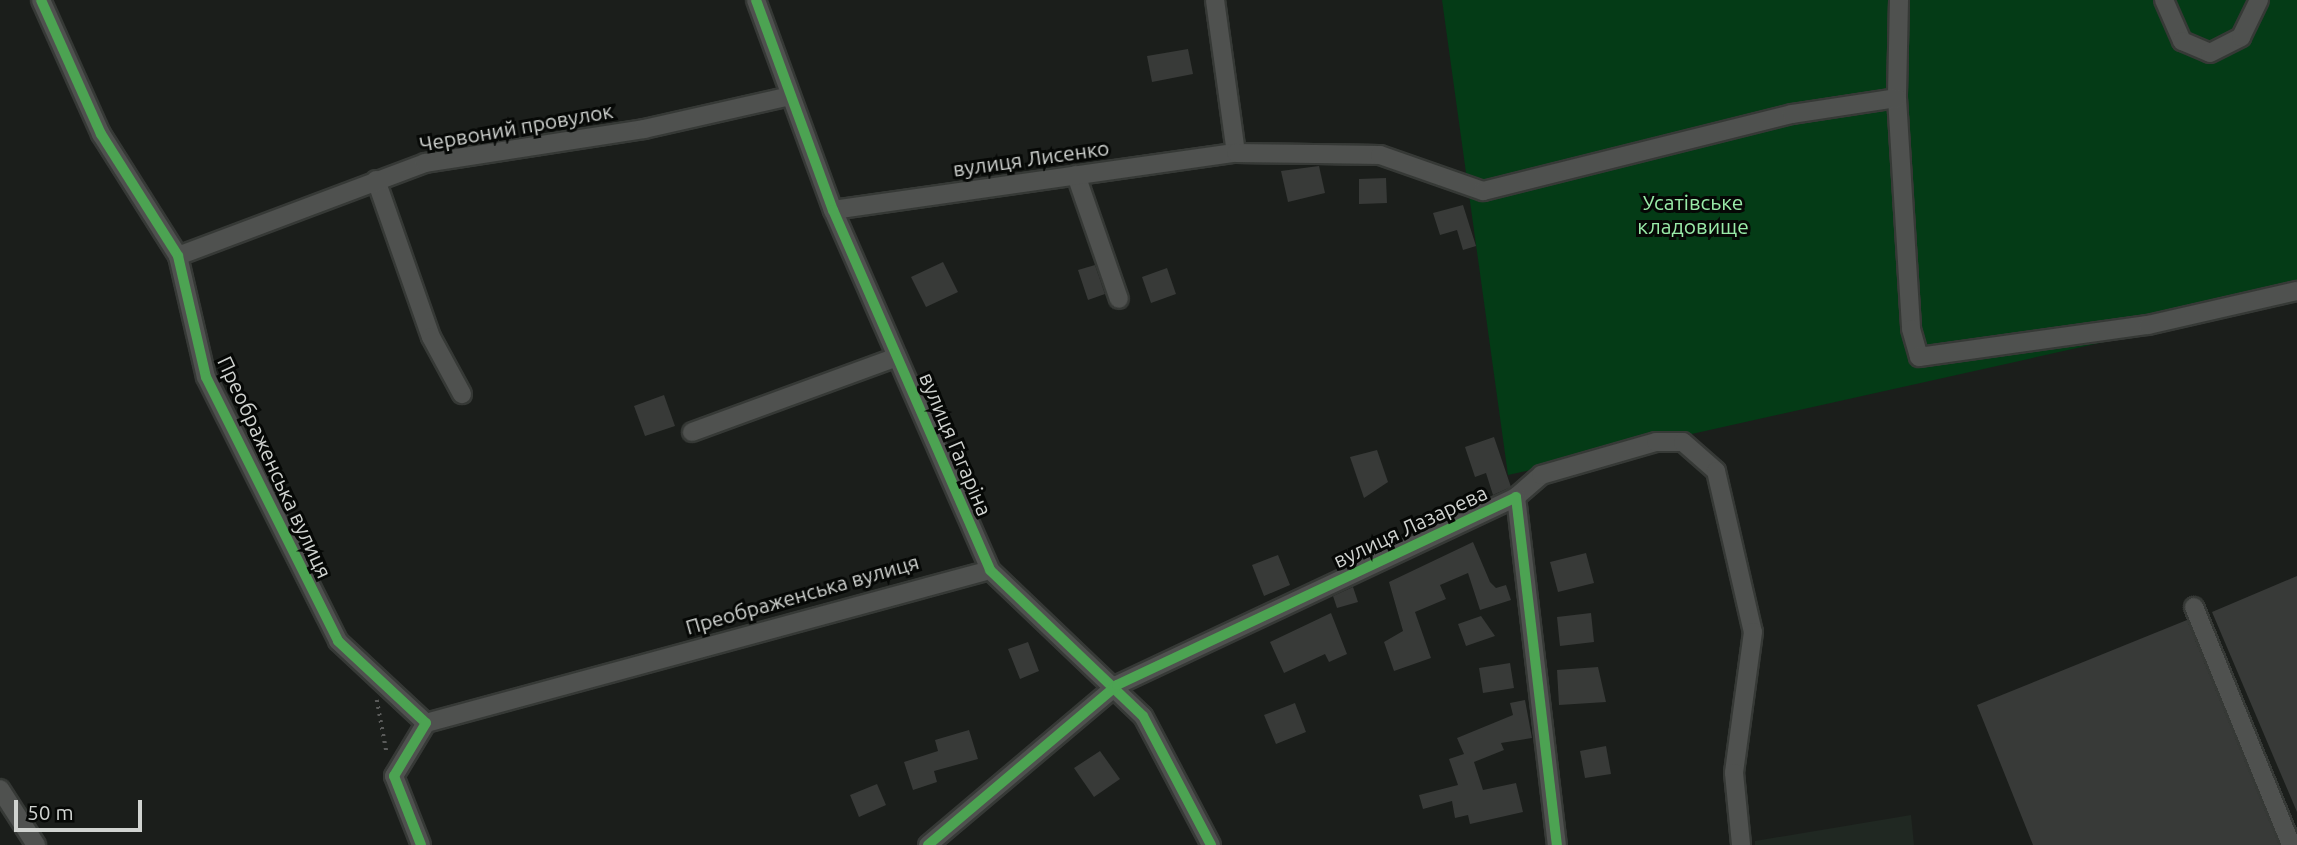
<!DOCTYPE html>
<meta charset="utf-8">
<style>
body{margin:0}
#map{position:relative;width:2297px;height:845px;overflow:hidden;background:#1b1e1b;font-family:Ubuntu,sans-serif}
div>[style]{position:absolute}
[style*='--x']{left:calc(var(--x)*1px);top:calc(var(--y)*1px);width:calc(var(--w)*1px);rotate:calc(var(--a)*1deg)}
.built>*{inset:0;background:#202822}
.green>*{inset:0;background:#043b16}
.building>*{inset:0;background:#383a38}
.path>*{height:3.5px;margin-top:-1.75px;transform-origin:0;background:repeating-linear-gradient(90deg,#5a5b5a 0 2px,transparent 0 7px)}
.roads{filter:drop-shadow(2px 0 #363936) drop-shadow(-2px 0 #363936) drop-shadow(0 2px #363936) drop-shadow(0 -2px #363936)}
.minor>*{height:18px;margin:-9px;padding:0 9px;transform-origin:9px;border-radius:9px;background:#4f514f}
.cycleway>*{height:10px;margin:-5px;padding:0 5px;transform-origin:5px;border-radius:5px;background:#4ca352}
span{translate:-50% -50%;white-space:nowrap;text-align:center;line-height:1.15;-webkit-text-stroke:6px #060806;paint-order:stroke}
.street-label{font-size:21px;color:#d0d3d0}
.park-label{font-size:21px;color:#9aeca9}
.scale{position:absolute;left:14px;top:800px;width:128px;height:32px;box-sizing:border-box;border:4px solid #d0d3d0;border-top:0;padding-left:9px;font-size:21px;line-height:24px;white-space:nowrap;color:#d0d3d0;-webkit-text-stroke:5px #060806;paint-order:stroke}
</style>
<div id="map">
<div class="built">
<i style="clip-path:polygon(1911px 815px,1914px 845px,1755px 845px,1755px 841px)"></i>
</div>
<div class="green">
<i style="clip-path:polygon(1442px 0,2297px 0,2297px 299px,1508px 475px)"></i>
</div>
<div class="building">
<i style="clip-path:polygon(1188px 49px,1193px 74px,1152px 82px,1147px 56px)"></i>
<i style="clip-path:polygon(1319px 166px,1325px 193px,1288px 202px,1281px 171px)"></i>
<i style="clip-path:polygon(1386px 178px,1387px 203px,1359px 204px,1359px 179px)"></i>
<i style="clip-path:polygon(1463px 205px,1476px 246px,1463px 250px,1457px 230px,1440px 235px,1433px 213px)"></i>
<i style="clip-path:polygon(943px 262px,958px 292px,926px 307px,911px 277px)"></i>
<i style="clip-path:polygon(1095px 265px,1105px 294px,1088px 300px,1078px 270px)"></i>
<i style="clip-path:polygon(1167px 268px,1176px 294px,1151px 303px,1142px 277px)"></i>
<i style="clip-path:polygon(664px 395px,675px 426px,645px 436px,634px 406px)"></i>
<i style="clip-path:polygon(1494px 437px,1511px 487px,1493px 495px,1486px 473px,1475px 477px,1465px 447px)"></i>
<i style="clip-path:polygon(1377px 450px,1388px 482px,1364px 498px,1350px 457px)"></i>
<i style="clip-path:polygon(1473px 542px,1490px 582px,1496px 588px,1506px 585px,1511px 600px,1480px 610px,1468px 573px,1440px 585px,1446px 599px,1415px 612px,1431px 658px,1394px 671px,1384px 642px,1403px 631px,1389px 582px)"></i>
<i style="clip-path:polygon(1586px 553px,1594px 583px,1558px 592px,1550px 562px)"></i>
<i style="clip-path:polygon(1278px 555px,1290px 585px,1264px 596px,1252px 565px)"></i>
<i style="clip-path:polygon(2297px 576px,2297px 812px,2212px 612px)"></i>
<i style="clip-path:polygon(1353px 587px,1358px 602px,1337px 608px,1333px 596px)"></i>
<i style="clip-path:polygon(1331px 613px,1347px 654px,1329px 662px,1325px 654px,1284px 673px,1270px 642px)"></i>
<i style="clip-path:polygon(1591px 613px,1594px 642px,1560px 646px,1557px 617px)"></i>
<i style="clip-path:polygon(1481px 616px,1495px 636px,1466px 646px,1458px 624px)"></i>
<i style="clip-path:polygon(2187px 620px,2279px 845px,2033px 845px,1977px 705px)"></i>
<i style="clip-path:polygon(1028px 642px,1039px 671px,1020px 679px,1008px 649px)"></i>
<i style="clip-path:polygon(1510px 663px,1514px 688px,1483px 693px,1479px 668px)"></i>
<i style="clip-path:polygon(1598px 667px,1606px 702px,1559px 705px,1557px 670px)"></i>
<i style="clip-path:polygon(1525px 700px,1532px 738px,1501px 743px,1504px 750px,1474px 762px,1483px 790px,1516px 783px,1523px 812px,1470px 824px,1468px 815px,1455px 818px,1452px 801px,1423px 809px,1419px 795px,1458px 785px,1449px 759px,1464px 754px,1457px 738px,1513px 715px,1510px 703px)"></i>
<i style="clip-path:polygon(1295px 703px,1306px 732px,1276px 744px,1264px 715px)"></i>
<i style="clip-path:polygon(969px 730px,978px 759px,934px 771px,937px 782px,913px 790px,904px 762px,938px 751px,935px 740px)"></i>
<i style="clip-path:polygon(1606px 746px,1611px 774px,1585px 778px,1580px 751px)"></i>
<i style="clip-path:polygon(1100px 751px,1120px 779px,1094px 797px,1074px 768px)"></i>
<i style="clip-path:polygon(877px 784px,886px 805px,859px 817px,850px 795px)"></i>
</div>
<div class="path">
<i style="--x:377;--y:700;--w:55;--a:79.5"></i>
</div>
<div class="roads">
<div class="minor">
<i style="--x:41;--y:0;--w:147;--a:65.9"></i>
<i style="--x:101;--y:134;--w:144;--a:57.7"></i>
<i style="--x:178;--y:256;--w:124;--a:77"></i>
<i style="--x:206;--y:377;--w:295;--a:63.4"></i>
<i style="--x:338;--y:641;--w:120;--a:43"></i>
<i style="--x:426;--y:723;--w:62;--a:121.1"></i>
<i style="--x:394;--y:776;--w:74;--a:68.6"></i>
<i style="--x:756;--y:0;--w:224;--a:69.9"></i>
<i style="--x:833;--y:210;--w:393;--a:66.4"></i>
<i style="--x:990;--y:570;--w:211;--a:43.7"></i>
<i style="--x:1143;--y:716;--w:146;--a:62.2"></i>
<i style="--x:1215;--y:0;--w:154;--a:82.2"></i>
<i style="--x:1899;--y:0;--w:98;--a:91.2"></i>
<i style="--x:1897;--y:98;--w:231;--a:86.5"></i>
<i style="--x:1911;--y:329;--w:29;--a:74"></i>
<i style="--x:1919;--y:357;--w:231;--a:-8"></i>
<i style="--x:2148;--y:325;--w:153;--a:-12.9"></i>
<i style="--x:2164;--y:0;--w:45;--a:66.3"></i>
<i style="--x:2182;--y:41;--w:30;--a:23"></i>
<i style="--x:2210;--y:53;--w:35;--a:-27"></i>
<i style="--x:2241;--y:37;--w:41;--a:-64.1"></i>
<i style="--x:1076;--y:175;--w:131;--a:70.9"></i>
<i style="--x:376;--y:180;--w:166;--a:70.7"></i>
<i style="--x:431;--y:337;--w:65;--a:61.5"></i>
<i style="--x:833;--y:210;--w:407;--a:-8.1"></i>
<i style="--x:1236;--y:153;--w:144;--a:0.8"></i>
<i style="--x:1380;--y:155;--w:109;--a:19.3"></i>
<i style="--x:1483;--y:191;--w:318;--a:-14"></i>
<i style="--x:1792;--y:114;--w:106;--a:-8.7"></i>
<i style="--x:178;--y:256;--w:264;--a:-20.6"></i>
<i style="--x:425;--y:163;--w:222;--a:-8.8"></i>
<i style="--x:644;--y:129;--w:150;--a:-12.7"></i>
<i style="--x:692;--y:432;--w:218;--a:-20.1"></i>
<i style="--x:1516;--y:497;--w:33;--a:-41"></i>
<i style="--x:1541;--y:475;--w:120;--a:-16"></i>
<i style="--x:1656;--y:442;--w:27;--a:0"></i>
<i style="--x:1683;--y:442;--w:44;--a:41.3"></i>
<i style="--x:1716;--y:471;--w:165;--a:77.1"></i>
<i style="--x:1753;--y:632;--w:142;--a:97.7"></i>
<i style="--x:1734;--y:773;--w:72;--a:84.4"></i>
<i style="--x:2194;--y:607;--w:257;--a:67.8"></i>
<i style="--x:426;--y:723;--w:584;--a:-15.18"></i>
<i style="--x:0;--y:789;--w:67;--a:57.3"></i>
<i style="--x:928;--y:845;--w:248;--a:-40.2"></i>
<i style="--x:1117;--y:685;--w:441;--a:-25.2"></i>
<i style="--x:1516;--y:497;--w:350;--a:83.3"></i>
</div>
</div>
<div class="cycleway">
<i style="--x:41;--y:0;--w:147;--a:65.9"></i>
<i style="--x:101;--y:134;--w:144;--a:57.7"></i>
<i style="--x:178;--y:256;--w:124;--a:77"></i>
<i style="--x:206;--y:377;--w:295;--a:63.4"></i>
<i style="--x:338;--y:641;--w:120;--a:43"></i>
<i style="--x:426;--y:723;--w:62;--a:121.1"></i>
<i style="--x:394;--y:776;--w:74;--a:68.6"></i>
<i style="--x:756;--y:0;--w:224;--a:69.9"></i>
<i style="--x:833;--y:210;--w:393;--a:66.4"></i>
<i style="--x:990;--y:570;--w:211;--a:43.7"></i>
<i style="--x:1143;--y:716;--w:146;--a:62.2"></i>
<i style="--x:928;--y:845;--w:248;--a:-40.2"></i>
<i style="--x:1117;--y:685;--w:441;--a:-25.2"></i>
<i style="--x:1516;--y:497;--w:350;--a:83.3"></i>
</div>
<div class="street-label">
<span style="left:516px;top:127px;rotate:-10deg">Червоний провулок</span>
<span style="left:1031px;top:158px;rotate:-8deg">вулиця Лисенко</span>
<span style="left:956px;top:444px;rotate:67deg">вулиця Гагаріна</span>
<span style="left:275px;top:467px;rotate:65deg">Преображенська вулиця</span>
<span style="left:1410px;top:526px;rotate:-25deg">вулиця Лазарева</span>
<span style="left:802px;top:594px;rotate:-16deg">Преображенська вулиця</span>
</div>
<div class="park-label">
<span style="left:1693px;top:214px">Усатівське<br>кладовище</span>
</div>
<div class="scale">50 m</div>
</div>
